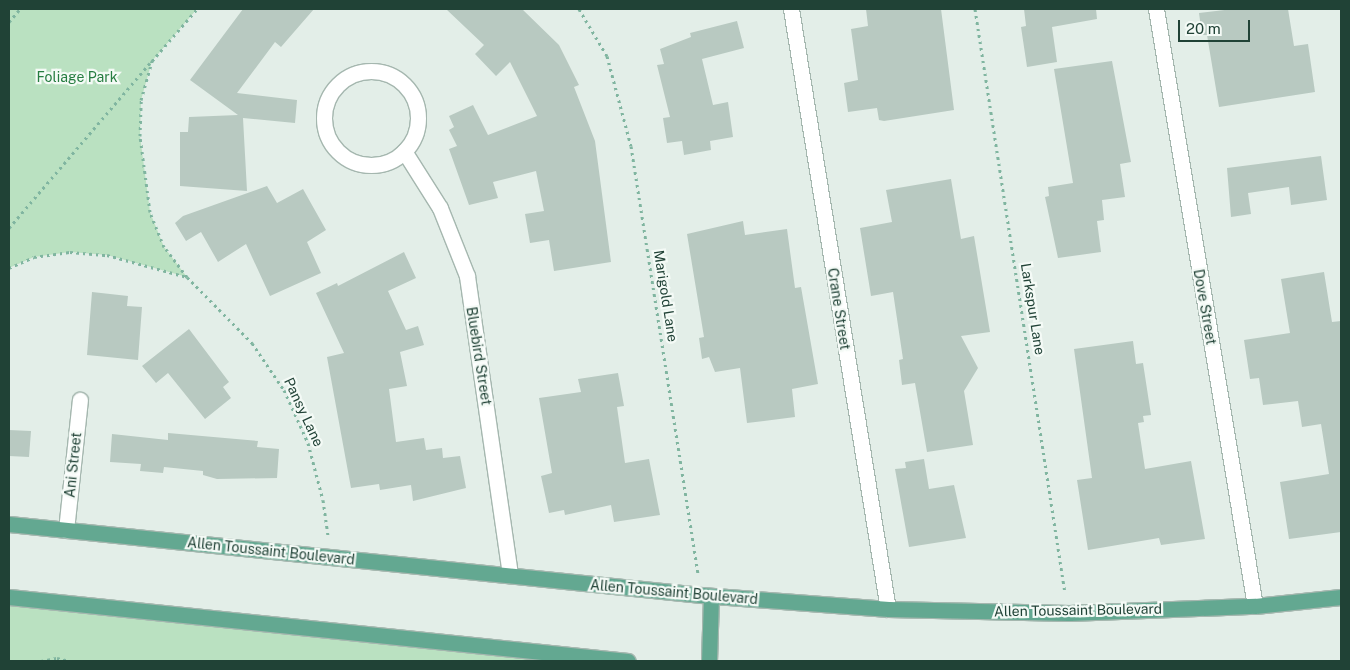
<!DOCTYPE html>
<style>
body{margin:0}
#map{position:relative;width:1350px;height:670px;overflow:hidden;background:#e3eee8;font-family:"Public Sans",sans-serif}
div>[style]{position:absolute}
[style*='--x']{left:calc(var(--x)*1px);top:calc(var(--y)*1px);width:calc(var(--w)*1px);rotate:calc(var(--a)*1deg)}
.green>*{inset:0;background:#bae1c1}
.building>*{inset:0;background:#b8c9c1}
.path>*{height:3px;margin-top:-1.5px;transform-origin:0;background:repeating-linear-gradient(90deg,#80b5a0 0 2.5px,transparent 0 6.5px)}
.roads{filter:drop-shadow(1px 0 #a5b7af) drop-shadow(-1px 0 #a5b7af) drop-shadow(0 1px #a5b7af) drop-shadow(0 -1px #a5b7af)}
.minor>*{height:15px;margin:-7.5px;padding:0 7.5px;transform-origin:7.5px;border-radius:7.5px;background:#fff}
.minor>.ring{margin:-7.5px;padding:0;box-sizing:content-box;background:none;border:15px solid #fff;border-radius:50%}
.major>*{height:15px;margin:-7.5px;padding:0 7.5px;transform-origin:7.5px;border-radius:7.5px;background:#63a891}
span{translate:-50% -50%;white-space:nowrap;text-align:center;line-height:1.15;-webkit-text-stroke:4.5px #f4faf6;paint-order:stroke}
.park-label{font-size:14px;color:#267d41}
.street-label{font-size:14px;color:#204236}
.frame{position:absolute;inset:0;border:10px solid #204236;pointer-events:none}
.scale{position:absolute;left:1178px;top:20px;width:72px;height:22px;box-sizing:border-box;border:2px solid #204236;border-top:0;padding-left:6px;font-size:15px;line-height:18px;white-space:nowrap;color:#204236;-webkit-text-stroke:4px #f4faf6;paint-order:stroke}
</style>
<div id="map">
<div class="green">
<i style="clip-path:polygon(9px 9px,197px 9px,152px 61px,141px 100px,140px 136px,150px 212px,164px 247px,187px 277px,107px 255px,70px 252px,34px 257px,9px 268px)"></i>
<i style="clip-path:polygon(9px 597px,628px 661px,9px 661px)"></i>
</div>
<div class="building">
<i style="clip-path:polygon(243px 9px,314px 9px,281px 47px,275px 42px,237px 93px,297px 100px,295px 123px,243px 118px,247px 191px,180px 186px,180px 132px,188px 132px,189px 117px,238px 115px,190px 80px)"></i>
<i style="clip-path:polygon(446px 9px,522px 9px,559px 45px,579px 85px,574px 87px,595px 141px,611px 262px,554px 271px,549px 240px,530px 243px,525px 214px,544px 211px,536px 171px,493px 182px,498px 198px,469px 205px,449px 149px,457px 146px,449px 130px,454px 127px,449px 116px,473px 105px,488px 135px,537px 116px,510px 62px,496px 76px,475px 54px,484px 45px)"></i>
<i style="clip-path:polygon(866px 9px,941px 9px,954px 110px,884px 121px,879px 120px,877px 108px,848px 112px,844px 83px,858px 80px,851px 29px,868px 26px)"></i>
<i style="clip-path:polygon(1024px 9px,1096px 9px,1097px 19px,1052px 27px,1057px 62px,1027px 67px,1021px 27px,1026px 26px)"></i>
<i style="clip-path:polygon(1233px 9px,1288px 9px,1294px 46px,1308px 44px,1315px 92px,1219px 107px,1207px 35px,1202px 35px,1199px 13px)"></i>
<i style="clip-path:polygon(737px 21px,744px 48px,702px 59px,713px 105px,728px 102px,733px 137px,710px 141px,711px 150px,684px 155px,682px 141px,667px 143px,663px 118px,670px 117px,657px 65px,664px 64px,660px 49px,691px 37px,690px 33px)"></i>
<i style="clip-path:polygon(1112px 61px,1131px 162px,1120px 164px,1125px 197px,1102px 200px,1104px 220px,1097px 221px,1101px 252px,1058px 258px,1045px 197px,1049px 196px,1048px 187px,1073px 183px,1054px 69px)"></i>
<i style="clip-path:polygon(1321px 156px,1327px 200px,1291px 205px,1289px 187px,1248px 193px,1251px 214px,1231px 217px,1227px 168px)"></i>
<i style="clip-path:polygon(951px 179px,961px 239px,974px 236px,990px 332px,961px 336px,978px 368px,964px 391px,973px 445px,927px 452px,915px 383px,902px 385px,899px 360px,903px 359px,893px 292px,871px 296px,860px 228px,892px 222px,886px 190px)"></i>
<i style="clip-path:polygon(267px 186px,277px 203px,303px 189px,326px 230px,307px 242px,321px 273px,270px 296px,246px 244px,218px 262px,201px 232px,186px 241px,175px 223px,183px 216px)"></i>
<i style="clip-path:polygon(743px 221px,745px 235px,787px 229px,795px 288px,801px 287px,818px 384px,792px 389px,795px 417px,747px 423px,740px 368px,715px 372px,709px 357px,702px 359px,699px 338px,704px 337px,687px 234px)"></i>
<i style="clip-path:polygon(404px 252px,416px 278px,388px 291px,406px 330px,418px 326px,424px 345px,400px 352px,407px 386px,389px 389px,396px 442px,424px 438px,426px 450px,442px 448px,443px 458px,460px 456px,466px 488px,413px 501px,411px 485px,380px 490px,379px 484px,351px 488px,327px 357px,344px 353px,316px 293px,337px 283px,338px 286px)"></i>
<i style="clip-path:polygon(1324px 272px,1332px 322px,1341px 321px,1341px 532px,1289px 539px,1280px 482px,1329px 474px,1321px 424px,1302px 427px,1298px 401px,1263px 405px,1259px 378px,1250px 379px,1244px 340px,1290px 333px,1281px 279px)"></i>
<i style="clip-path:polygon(92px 292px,128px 296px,127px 306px,142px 307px,138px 360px,87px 355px)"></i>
<i style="clip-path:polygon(189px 329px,229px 382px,223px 387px,231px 398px,205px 419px,168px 373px,156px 383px,142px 366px)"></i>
<i style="clip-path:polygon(1133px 341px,1136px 364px,1143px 363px,1151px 415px,1143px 416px,1144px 422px,1138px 423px,1145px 469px,1191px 461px,1205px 539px,1161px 545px,1159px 538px,1088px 550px,1077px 480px,1092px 478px,1074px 349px)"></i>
<i style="clip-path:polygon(618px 373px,624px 406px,617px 407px,625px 463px,649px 459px,660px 515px,614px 522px,611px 505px,565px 515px,564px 510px,549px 513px,541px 476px,552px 473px,539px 398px,581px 392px,578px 379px)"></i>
<i style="clip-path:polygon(9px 430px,31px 431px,29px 457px,9px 456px)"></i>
<i style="clip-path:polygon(168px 433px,258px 441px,257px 447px,279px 449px,277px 478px,217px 479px,203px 475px,203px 471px,164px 467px,163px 473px,140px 471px,141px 464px,110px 462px,112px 434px,168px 440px)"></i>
<i style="clip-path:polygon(924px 459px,929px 489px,954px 485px,966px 538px,909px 547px,895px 469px,906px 468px,905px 462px)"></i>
</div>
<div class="path">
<i style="--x:579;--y:9;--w:55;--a:59.2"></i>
<i style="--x:607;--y:56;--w:93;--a:75.1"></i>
<i style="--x:631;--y:146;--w:434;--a:81.1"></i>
<i style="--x:975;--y:9;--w:591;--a:81.24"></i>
<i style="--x:9;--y:22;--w:17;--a:-50"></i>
<i style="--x:9;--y:228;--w:217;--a:-49.5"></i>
<i style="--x:9;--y:268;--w:27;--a:-24"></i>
<i style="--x:34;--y:257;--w:36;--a:-8"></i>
<i style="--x:70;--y:252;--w:37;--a:5"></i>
<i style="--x:107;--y:255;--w:83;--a:15.4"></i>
<i style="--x:187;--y:277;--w:38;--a:-127"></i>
<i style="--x:164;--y:247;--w:38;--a:-112"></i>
<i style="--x:150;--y:212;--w:77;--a:-97.5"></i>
<i style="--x:140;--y:136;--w:36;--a:-88"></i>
<i style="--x:141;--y:100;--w:41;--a:-74.2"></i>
<i style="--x:152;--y:61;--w:69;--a:-49.1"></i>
<i style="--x:187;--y:277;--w:93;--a:45.4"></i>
<i style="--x:252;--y:343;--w:57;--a:55.8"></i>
<i style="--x:284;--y:390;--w:58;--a:65.6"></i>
<i style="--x:308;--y:443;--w:59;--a:75.3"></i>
<i style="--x:323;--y:500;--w:37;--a:82"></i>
<i style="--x:41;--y:661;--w:16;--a:-11"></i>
<i style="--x:57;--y:658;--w:13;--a:13"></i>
</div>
<div class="roads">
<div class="minor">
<i style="--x:791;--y:9;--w:608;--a:80.82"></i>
<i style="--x:1156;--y:9;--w:605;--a:80.58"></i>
<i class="ring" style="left:324px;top:71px;width:79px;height:79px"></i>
<i style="--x:404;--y:151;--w:67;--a:57.7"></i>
<i style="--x:440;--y:208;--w:73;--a:68.3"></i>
<i style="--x:467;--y:276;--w:302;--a:81.8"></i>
<i style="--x:66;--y:530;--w:131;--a:-83.9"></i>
</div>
<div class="major">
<i style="--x:9;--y:524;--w:696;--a:5.86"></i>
<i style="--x:701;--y:595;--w:188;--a:4.3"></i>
<i style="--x:888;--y:609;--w:181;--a:1.3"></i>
<i style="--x:1069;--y:613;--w:186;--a:-2.2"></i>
<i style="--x:1255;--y:606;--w:86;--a:-6"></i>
<i style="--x:9;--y:597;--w:622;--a:5.9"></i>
<i style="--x:709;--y:661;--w:65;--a:-88.2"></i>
</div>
</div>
<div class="park-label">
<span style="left:77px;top:77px">Foliage Park</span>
</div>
<div class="street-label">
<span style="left:666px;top:296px;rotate:81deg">Marigold Lane</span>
<span style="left:1205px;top:307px;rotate:80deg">Dove Street</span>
<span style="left:839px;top:309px;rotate:81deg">Crane Street</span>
<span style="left:1033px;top:309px;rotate:81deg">Larkspur Lane</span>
<span style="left:479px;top:356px;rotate:81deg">Bluebird Street</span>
<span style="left:304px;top:412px;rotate:65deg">Pansy Lane</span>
<span style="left:73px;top:465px;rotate:-84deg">Ani Street</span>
<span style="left:271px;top:551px;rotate:6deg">Allen Toussaint Boulevard</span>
<span style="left:674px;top:592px;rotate:5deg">Allen Toussaint Boulevard</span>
<span style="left:1078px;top:610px;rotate:-1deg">Allen Toussaint Boulevard</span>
</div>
<div class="frame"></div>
<div class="scale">20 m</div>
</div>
